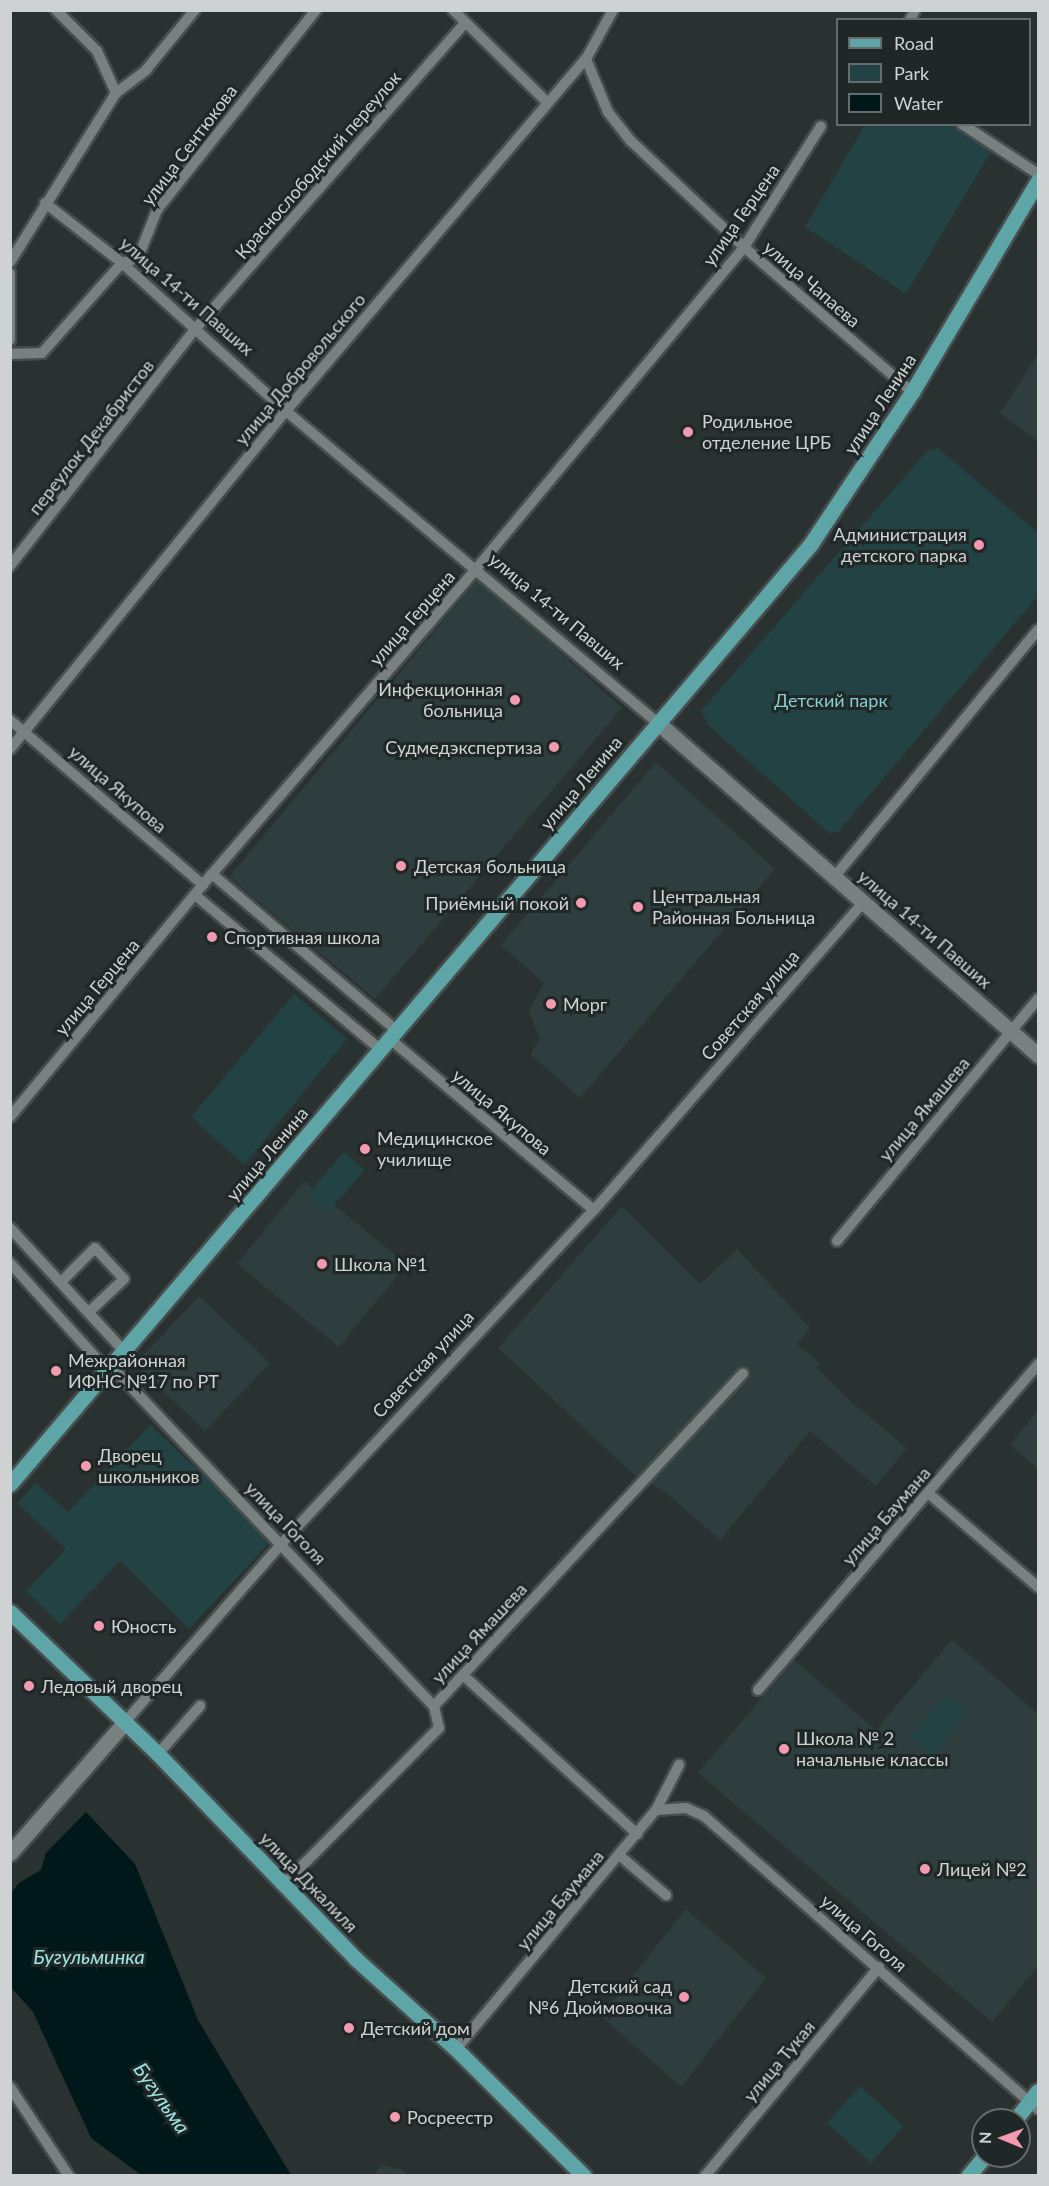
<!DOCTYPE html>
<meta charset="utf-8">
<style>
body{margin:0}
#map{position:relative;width:1049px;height:2186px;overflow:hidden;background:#2a3131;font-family:Lato,sans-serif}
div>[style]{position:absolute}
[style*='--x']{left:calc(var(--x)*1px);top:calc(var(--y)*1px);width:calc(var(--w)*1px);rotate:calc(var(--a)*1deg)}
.built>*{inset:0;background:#2e3d3e}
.green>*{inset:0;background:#234243}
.water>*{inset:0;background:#001819}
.roads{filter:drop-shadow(2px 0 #474d4d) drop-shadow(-2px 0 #474d4d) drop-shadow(0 2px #474d4d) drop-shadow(0 -2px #474d4d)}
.street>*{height:10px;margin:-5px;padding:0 5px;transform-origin:5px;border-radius:5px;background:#788080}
.secondary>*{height:15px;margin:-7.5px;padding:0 7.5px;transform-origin:7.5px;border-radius:7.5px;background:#788080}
.primary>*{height:15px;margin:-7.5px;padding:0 7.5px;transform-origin:7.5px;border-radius:7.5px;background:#5ea5a8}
.dots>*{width:16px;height:16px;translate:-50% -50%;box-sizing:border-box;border:3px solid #202727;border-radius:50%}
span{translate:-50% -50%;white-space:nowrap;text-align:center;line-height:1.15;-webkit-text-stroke:6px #202727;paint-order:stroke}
.street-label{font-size:18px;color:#ced2d2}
.poi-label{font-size:18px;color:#ced2d2}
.left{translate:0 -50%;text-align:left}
.right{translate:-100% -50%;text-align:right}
.park-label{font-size:18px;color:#87cdcf}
.water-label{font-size:20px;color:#9de4e6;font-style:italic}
.frame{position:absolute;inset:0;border:12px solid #ced2d2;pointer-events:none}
.legend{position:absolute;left:836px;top:18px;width:195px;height:108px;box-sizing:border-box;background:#202727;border:2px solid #666b6b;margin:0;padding:8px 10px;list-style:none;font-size:18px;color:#ced2d2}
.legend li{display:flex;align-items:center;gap:12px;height:30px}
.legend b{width:30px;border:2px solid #666b6b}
.north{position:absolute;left:971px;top:2108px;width:60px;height:60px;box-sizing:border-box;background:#202727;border:2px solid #666b6b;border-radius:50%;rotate:271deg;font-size:16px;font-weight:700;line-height:24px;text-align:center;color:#ced2d2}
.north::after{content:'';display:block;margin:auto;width:21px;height:27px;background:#f29aaf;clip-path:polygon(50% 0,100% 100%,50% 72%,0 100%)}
</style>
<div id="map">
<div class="built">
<i style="clip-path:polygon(1038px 354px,1038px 442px,1000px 413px)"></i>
<i style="clip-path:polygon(478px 579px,622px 708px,375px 999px,229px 877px)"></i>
<i style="clip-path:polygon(656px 762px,775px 869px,580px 1098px,530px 1054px,540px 1039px,529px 1011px,544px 983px,501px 945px)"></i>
<i style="clip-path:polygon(304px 1181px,407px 1264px,339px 1347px,237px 1264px)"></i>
<i style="clip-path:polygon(622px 1206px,700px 1284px,737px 1249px,810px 1328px,797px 1344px,820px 1363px,817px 1368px,847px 1398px,907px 1448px,876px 1486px,810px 1431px,720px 1540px,664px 1491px,633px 1474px,498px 1348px)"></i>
<i style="clip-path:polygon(199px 1296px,270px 1363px,205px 1431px,135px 1364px)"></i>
<i style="clip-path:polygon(1038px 1410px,1038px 1469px,1010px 1445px)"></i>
<i style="clip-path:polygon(952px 1640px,1038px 1714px,1038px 1966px,992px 2022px,698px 1773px,794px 1660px,876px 1730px)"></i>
<i style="clip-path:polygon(686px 1909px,766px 1978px,681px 2087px,601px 2016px)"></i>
<i style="clip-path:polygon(381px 2165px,400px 2169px,411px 2175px,374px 2175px)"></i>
</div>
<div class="green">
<i style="clip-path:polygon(865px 125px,951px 125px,991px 152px,906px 294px,805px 227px)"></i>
<i style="clip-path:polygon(938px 448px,1038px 533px,1038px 596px,838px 832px,830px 834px,708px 725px,701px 711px,927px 451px)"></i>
<i style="clip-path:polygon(294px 994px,347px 1039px,244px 1165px,191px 1117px)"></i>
<i style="clip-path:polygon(344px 1152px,365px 1170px,328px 1212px,308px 1194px)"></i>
<i style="clip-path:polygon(150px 1425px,272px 1540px,189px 1629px,120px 1561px,60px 1624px,26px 1591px,66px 1549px,17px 1503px,36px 1483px,68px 1512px)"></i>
<i style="clip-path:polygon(945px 1694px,967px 1712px,931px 1756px,909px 1738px)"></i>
<i style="clip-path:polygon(860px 2086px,904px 2126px,871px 2163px,827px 2123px)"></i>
</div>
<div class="water">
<i style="clip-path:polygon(86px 1812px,135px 1864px,198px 2020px,291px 2175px,141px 2175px,91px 2138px,33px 2012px,10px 1986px,11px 1893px,19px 1883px,41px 1870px,46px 1853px)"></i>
</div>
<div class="roads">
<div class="street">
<i style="--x:56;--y:10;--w:58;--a:45"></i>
<i style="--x:97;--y:51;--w:46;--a:65.7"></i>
<i style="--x:453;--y:10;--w:132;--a:44.4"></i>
<i style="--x:910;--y:20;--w:11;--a:-63"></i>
<i style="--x:586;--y:59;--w:57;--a:67.5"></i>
<i style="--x:608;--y:112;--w:37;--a:52"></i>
<i style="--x:631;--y:141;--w:155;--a:43.2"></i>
<i style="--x:744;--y:247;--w:222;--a:40.8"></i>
<i style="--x:962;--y:124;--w:91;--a:33.3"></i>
<i style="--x:45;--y:203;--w:98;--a:37.9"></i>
<i style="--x:122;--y:263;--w:221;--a:42.1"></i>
<i style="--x:286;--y:411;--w:486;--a:40"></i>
<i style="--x:10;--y:262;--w:199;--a:-57.9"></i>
<i style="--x:116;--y:93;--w:38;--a:-37"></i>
<i style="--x:146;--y:70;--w:77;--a:-50.8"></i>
<i style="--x:10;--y:273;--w:67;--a:90"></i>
<i style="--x:10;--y:354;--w:32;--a:-2"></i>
<i style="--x:42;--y:353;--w:120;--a:-48.4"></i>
<i style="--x:122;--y:263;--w:17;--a:-17"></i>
<i style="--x:138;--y:258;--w:52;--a:-68.4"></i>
<i style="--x:157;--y:210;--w:256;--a:-51.5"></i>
<i style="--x:10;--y:566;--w:303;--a:-52"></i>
<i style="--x:197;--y:327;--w:404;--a:-48.6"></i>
<i style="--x:10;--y:720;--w:254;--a:40.5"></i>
<i style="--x:10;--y:749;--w:436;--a:-50.8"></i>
<i style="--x:286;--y:411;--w:462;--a:-49.6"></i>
<i style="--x:586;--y:59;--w:56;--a:-61.1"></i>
<i style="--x:212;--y:874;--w:243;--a:40.3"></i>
<i style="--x:835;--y:876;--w:319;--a:-50.5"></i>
<i style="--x:195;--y:895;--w:242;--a:39.8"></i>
<i style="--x:390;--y:1039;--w:266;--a:40"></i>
<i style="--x:10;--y:1117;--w:316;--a:-50.3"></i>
<i style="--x:212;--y:874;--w:403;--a:-49.1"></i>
<i style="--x:476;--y:569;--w:419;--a:-50.2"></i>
<i style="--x:744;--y:247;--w:143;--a:-57.5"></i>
<i style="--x:10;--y:1228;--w:168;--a:47.2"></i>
<i style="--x:837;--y:1241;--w:315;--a:-50.3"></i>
<i style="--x:10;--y:1263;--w:144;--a:47.8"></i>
<i style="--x:61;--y:1282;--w:48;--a:-45"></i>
<i style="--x:95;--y:1248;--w:42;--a:46.9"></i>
<i style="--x:124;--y:1279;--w:48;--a:136.7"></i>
<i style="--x:111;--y:1366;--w:469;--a:46.5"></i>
<i style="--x:928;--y:1493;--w:145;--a:40.5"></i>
<i style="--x:463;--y:1675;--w:236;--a:42.4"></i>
<i style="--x:758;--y:1690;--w:430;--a:-49.3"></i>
<i style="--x:434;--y:1706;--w:454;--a:-47.1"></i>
<i style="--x:125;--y:1722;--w:238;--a:-48.7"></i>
<i style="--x:282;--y:1543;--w:456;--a:-46.9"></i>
<i style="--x:594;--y:1210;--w:410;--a:-48.8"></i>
<i style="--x:158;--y:1754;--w:64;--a:-48.8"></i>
<i style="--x:656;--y:1810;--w:30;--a:-4"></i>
<i style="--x:686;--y:1808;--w:20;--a:24"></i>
<i style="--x:704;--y:1816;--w:444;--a:41.3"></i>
<i style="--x:619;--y:1855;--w:62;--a:40.4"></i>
<i style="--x:284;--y:1884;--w:220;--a:-45.2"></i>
<i style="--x:439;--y:1728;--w:23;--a:-103"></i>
<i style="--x:456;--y:2049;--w:312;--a:-50.1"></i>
<i style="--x:656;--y:1810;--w:51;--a:-62.9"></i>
<i style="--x:10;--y:2087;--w:107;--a:56.5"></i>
<i style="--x:705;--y:2176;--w:272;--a:-50.2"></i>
</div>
<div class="secondary">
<i style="--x:658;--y:723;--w:505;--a:41.14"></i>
<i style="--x:10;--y:1853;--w:174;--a:-48.7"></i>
</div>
<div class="primary">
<i style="--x:10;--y:1484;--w:1234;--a:-49.57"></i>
<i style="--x:810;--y:545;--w:184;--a:-56.3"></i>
<i style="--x:912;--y:392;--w:246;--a:-59.2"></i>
<i style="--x:10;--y:1612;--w:205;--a:43.8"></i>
<i style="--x:158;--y:1754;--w:286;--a:46"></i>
<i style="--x:357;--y:1960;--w:133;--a:42"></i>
<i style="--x:456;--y:2049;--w:180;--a:44.8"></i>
<i style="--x:1015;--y:2120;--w:37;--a:-52"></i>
<i style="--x:968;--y:2176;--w:26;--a:-50"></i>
</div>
</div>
<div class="dots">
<i style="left:688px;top:432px;background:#f29aaf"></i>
<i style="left:979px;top:545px;background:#f29aaf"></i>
<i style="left:515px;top:700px;background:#f29aaf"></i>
<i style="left:554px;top:747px;background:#f29aaf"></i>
<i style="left:401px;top:866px;background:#f29aaf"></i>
<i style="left:581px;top:903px;background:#f29aaf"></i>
<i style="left:638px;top:907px;background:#f29aaf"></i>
<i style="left:212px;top:937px;background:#f29aaf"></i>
<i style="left:551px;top:1004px;background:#f29aaf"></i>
<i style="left:365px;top:1149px;background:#f29aaf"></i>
<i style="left:322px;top:1264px;background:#f29aaf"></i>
<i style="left:56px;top:1371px;background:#f29aaf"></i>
<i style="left:86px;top:1466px;background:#f29aaf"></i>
<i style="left:99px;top:1626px;background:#f29aaf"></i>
<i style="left:29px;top:1686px;background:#f29aaf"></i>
<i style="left:784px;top:1749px;background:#f29aaf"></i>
<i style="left:925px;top:1869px;background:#f29aaf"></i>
<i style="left:684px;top:1997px;background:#f29aaf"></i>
<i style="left:349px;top:2028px;background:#f29aaf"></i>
<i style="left:395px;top:2117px;background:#f29aaf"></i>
</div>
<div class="street-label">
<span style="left:189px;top:145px;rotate:-53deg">улица Сентюкова</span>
<span style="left:318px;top:165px;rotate:-49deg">Краснослободский переулок</span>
<span style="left:741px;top:215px;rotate:-55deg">улица Герцена</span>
<span style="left:812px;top:284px;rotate:41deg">улица Чапаева</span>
<span style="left:187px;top:296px;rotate:41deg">улица 14-ти Павших</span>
<span style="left:300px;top:369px;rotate:-50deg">улица Добровольского</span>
<span style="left:880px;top:404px;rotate:-57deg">улица Ленина</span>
<span style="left:91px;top:437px;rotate:-52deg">переулок Декабристов</span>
<span style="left:557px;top:611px;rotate:40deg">улица 14-ти Павших</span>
<span style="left:412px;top:618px;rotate:-49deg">улица Герцена</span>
<span style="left:581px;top:783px;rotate:-50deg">улица Ленина</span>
<span style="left:118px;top:789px;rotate:41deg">улица Якупова</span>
<span style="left:925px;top:929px;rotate:41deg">улица 14-ти Павших</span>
<span style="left:97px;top:987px;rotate:-50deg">улица Герцена</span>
<span style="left:750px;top:1005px;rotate:-49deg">Советская улица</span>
<span style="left:924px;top:1109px;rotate:-50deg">улица Ямашева</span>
<span style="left:502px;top:1112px;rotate:40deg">улица Якупова</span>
<span style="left:267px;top:1154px;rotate:-50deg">улица Ленина</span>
<span style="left:423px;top:1364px;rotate:-47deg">Советская улица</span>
<span style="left:886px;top:1516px;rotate:-49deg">улица Баумана</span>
<span style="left:286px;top:1523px;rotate:46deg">улица Гоголя</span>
<span style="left:479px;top:1633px;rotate:-47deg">улица Ямашева</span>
<span style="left:309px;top:1882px;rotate:46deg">улица Джалиля</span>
<span style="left:560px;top:1900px;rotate:-50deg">улица Баумана</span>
<span style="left:864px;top:1933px;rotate:41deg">улица Гоголя</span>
<span style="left:779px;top:2061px;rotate:-50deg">улица Тукая</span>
</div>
<div class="poi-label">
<span class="left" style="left:702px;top:432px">Родильное<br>отделение ЦРБ</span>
<span class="right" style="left:967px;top:545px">Администрация<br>детского парка</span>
<span class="right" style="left:503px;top:700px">Инфекционная<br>больница</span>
<span class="right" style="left:542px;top:747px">Судмедэкспертиза</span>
<span class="left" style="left:414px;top:866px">Детская больница</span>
<span class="left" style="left:652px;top:907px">Центральная<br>Районная Больница</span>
<span class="right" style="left:569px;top:903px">Приёмный покой</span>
<span class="left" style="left:224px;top:937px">Спортивная школа</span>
<span class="left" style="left:563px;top:1004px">Морг</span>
<span class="left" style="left:377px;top:1149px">Медицинское<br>училище</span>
<span class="left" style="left:334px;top:1264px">Школа №1</span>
<span class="left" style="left:68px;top:1371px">Межрайонная<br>ИФНС №17 по РТ</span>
<span class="left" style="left:98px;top:1466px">Дворец<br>школьников</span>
<span class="left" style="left:111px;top:1626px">Юность</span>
<span class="left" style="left:41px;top:1686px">Ледовый дворец</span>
<span class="left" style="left:796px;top:1749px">Школа № 2<br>начальные классы</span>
<span class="left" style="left:937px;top:1869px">Лицей №2</span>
<span class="right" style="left:672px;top:1997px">Детский сад<br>№6 Дюймовочка</span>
<span class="left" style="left:361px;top:2028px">Детский дом</span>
<span class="left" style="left:407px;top:2117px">Росреестр</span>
</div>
<div class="park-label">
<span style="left:831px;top:700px">Детский парк</span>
</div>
<div class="water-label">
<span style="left:89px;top:1956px">Бугульминка</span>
<span style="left:162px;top:2098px;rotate:55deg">Бугульма</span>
</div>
<div class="frame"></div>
<ul class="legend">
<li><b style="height:8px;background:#5ea5a8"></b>Road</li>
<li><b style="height:16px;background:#234243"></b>Park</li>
<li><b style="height:16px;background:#001819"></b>Water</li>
</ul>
<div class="north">N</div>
</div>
